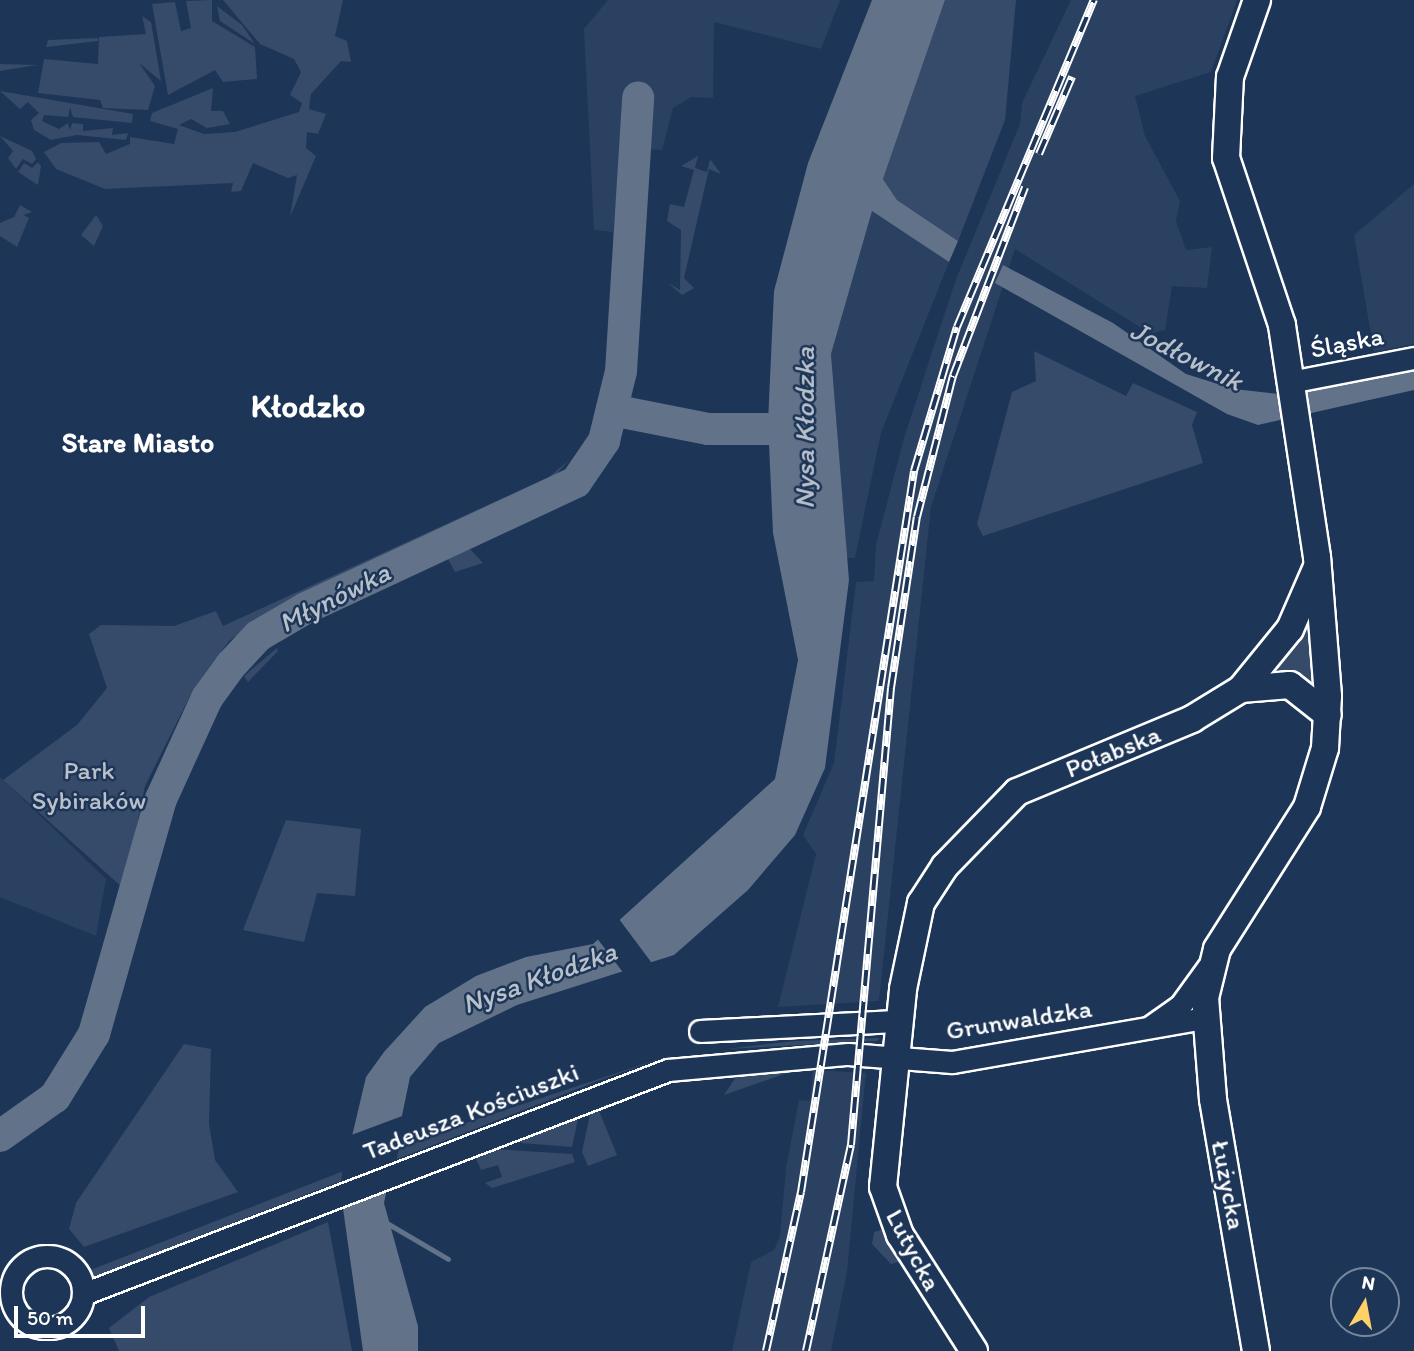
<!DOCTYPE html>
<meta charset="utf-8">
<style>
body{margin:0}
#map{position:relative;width:1414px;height:1351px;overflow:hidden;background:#1d3557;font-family:Itim,sans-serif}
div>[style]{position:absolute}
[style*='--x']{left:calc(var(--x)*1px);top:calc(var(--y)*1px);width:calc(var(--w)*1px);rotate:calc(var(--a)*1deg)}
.built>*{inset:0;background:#2a4161}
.green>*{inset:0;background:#364b69}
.water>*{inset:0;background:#617289}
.pier>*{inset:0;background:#1d3557}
.stream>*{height:5px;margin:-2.5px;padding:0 2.5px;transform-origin:2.5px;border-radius:2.5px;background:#617289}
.river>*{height:32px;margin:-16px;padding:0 16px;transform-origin:16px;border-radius:16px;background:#617289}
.roads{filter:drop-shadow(2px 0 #fff) drop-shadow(-2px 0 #fff) drop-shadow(0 2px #fff) drop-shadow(0 -2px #fff)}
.minor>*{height:21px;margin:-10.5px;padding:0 10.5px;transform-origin:10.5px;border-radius:10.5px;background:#1d3557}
.minor>.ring{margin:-10.5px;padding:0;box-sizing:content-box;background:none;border:21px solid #1d3557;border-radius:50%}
.major>*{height:26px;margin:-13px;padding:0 13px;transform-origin:13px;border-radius:13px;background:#1d3557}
.rail>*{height:8px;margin-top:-4px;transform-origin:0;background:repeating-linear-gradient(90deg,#1d3557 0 16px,#fff 0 32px);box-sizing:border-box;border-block:2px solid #fff}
span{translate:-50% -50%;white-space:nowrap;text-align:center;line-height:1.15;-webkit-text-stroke:5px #1d3557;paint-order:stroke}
.street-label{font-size:26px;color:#fff}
.park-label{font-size:26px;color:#b9c0ca}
.water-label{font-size:28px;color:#b8c0ca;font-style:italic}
.neighbourhood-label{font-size:28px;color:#fff;font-weight:700}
.district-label{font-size:33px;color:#fff;font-weight:700}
.north{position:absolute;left:1330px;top:1267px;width:70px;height:70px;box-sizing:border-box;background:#1d3557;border:2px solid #77869a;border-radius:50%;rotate:10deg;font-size:19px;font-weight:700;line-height:28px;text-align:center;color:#fff}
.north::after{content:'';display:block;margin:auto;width:24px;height:32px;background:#ffd166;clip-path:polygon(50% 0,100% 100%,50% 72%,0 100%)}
.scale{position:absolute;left:14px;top:1306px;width:131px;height:32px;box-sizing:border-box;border:4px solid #fff;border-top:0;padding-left:9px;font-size:21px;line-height:24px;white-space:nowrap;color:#fff;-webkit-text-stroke:5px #1d3557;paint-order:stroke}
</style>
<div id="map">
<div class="built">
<i style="clip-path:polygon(608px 0,840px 0,821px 49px,714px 22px,713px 98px,691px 97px,673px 108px,662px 150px,621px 148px,613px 232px,594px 230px,584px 29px)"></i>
<i style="clip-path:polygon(1071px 0,1237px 0,1211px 72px,1135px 96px,1145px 136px,1180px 201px,1176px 221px,1186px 250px,1212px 247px,1207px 288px,1172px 286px,1165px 330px,1151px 334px,1015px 249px,931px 507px,879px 1001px,778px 1007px,816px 854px,803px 835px,834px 763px,856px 582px,874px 581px,876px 545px,904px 438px,955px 282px,1020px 124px,1022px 103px)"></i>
<i style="clip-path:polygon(1414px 184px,1414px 344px,1374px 352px,1354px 235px)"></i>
<i style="clip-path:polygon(872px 210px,949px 262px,881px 433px,855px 558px,847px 558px,831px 354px)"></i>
<i style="clip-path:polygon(0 777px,106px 879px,96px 936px,0 897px)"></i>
<i style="clip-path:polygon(813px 1070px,866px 1073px,847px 1272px,831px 1351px,732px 1351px,751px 1262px,774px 1250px,780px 1236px,786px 1168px,799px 1100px,810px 1101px)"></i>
</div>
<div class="green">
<i style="clip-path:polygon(212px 0,212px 21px,255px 47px,257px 79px,223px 82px,215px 70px,168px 95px,152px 4px,175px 2px,181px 31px,191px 28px,186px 1px)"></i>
<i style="clip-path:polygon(223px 0,343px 0,335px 36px,347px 41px,351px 62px,341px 61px,311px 94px,309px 109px,326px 114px,318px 134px,307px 132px,306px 148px,316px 156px,290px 217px,297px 175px,288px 178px,253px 163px,241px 191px,231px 192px,233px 183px,105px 189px,56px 169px,44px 152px,61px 143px,99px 142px,106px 154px,130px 144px,130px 137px,174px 144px,178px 129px,150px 121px,152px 113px,213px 88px,211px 111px,223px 111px,230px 124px,207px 128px,191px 119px,179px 125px,204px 134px,235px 132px,299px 112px,302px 103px,290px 95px,301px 72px,294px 59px,260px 44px)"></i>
<i style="clip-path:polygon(945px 0,1016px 0,1005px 120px,958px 241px,897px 200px,883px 179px)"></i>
<i style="clip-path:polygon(217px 6px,242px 25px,255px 44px,220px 21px)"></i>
<i style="clip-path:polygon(142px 16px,151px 22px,161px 81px,139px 63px,155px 86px,148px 110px,103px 108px,100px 100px,38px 93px,44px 59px,98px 64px,99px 37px,146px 34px)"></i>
<i style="clip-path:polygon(98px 38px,98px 41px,46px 47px,48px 40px)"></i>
<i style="clip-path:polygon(0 64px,37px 65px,0 71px)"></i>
<i style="clip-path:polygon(0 91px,133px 114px,132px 123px,73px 117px,70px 107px,68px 117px,44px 115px,42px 121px,59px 129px,68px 123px,70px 130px,72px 123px,83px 124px,83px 131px,113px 128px,112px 135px,128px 133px,126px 140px,77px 135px,51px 140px,34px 130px,31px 120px,39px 113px,28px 102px,20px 109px)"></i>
<i style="clip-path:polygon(0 136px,32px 151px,36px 159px,32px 164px,23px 159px,16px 169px,8px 158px,13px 151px)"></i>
<i style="clip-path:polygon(698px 156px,695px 168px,707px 172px,710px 159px,721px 174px,709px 169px,684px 278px,694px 288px,682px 295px,668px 283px,680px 290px,681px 230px,667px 221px,670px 204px,684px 207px,694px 170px,681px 166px)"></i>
<i style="clip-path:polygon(38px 162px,41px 166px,38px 185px,18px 172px,24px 163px,32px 168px)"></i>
<i style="clip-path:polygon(20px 205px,32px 212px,24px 215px,29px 218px,17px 247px,0 236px,0 223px,14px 217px)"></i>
<i style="clip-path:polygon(96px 215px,103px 226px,94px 246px,81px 235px)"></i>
<i style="clip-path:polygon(1034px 351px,1126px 396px,1133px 383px,1197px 412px,1192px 425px,1203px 463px,983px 536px,977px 524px,1012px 392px,1036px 381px)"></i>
<i style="clip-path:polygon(570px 459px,552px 479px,290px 600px,229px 641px,193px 690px,145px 786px,124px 889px,3px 780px,77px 725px,107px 688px,89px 634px,101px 625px,174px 626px,216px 611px,223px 626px,549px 477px)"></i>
<i style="clip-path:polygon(470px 549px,483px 563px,455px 572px,448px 559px)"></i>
<i style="clip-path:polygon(1307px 619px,1311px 619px,1317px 690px,1277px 669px)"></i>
<i style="clip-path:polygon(277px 648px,278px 651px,248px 682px,244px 676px)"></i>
<i style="clip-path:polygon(286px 820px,361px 829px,355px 896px,317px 893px,304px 942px,243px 930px)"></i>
<i style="clip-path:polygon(880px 1038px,877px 1041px,726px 1049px,795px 1041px)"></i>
<i style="clip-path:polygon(184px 1044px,211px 1049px,209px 1124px,215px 1160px,238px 1192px,84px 1247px,69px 1229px,76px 1203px)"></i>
<i style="clip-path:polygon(674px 1054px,603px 1079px,89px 1279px,88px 1271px,466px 1123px)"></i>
<i style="clip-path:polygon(789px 1065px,790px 1072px,724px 1095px,738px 1074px)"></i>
<i style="clip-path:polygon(599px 1111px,617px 1155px,588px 1166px,582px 1152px,590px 1114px)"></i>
<i style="clip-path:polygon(578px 1119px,572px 1147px,521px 1143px,520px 1140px)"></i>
<i style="clip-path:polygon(494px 1149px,572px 1154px,575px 1162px,492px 1188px,485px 1183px,502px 1177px,498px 1165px,481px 1170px,475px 1156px)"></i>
<i style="clip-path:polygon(328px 1222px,352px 1351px,119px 1351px,109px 1328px,149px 1297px)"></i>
<i style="clip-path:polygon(884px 1229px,890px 1246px,902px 1261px,891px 1264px,872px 1244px,874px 1232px)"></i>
</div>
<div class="water">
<i style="clip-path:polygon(872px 0,945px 0,883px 179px,897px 200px,958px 241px,949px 262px,872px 211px,831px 354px,849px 580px,825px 768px,795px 835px,748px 890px,674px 955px,517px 1005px,439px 1043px,410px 1077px,384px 1203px,418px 1326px,418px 1351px,363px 1351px,340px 1187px,366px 1077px,384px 1052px,425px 1007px,476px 976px,526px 957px,593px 944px,775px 779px,798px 660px,773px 533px,768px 422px,774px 291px,808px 163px)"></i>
<i style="clip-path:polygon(1003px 265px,1113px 323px,1186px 374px,1234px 389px,1279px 394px,1414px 369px,1414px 390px,1258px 425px,1227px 414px,995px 283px)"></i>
</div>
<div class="pier">
<i style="clip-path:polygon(619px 919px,654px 966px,625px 975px,596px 937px)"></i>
<i style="clip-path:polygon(405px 1115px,391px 1189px,338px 1210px,346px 1137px)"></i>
</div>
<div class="stream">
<i style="--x:385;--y:1222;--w:73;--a:30.4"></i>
</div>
<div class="river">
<i style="--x:612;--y:410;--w:98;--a:11.2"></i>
<i style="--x:708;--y:429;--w:93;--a:0"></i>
<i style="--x:0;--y:1136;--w:67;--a:-35.3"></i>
<i style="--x:55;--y:1097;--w:74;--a:-58.2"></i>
<i style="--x:94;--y:1034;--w:244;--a:-74.1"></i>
<i style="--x:161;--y:799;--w:111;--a:-65.5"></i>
<i style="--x:207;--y:698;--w:41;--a:-54"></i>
<i style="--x:231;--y:665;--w:40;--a:-47"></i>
<i style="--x:258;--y:636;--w:56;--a:-30.3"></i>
<i style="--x:306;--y:608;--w:298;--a:-25"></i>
<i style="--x:576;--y:482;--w:50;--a:-55.7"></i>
<i style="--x:604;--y:441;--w:72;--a:-76.3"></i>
<i style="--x:621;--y:371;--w:274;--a:-86.4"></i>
</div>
<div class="roads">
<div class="minor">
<i style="--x:1290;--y:382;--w:126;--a:-11"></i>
<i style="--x:1151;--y:1026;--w:35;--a:-35"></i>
<i style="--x:1180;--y:1006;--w:48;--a:-54.3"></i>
<i style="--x:700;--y:1031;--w:200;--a:-2.9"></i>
<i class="ring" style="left:11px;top:1256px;width:51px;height:51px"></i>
<i style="--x:83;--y:1294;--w:626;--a:-20.95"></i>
<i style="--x:668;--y:1070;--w:181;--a:-5.1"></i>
<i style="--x:848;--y:1054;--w:104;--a:4.4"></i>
<i style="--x:952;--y:1062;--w:257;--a:-9.9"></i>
</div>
<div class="major">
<i style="--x:1241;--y:689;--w:49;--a:-4.7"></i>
<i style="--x:1290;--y:685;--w:48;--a:38.3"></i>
<i style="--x:974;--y:1351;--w:138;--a:-122.5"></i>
<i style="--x:900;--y:1235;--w:51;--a:-109.5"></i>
<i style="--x:883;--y:1187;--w:199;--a:-84.2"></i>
<i style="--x:903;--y:989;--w:88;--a:-78.2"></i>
<i style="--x:921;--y:903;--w:44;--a:-57"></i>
<i style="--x:945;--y:866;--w:103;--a:-45.8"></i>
<i style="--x:1017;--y:792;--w:190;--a:-22.6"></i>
<i style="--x:1192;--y:719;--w:57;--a:-31.5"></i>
<i style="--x:1241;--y:689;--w:77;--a:-50.8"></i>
<i style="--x:1290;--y:629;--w:68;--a:-66.5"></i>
<i style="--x:1256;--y:1351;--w:256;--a:-99.7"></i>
<i style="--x:1213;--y:1099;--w:101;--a:-94.5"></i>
<i style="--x:1205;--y:998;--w:50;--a:-76.2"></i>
<i style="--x:1217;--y:949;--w:168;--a:-57.6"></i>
<i style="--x:1307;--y:807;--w:62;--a:-73"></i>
<i style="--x:1325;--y:748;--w:52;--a:-86.7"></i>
<i style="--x:1328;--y:696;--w:139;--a:-94.5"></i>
<i style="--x:1317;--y:557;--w:235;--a:-98.6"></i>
<i style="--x:1282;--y:325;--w:176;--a:-108.5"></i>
<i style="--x:1226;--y:158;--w:81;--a:-87.2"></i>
<i style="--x:1230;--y:77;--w:82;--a:-70.7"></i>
</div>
</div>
<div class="rail">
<i style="--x:1039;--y:154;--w:84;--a:-66.8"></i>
<i style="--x:766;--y:1351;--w:163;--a:-77.6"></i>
<i style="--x:801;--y:1192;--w:730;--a:-81.09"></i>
<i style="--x:914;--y:471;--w:150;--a:-73.4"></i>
<i style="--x:957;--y:327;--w:355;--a:-67.3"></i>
<i style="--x:806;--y:1351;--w:211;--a:-77.7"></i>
<i style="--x:851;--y:1145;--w:459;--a:-85"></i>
<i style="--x:891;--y:688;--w:173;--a:-81.4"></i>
<i style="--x:917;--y:517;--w:146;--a:-75.7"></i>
<i style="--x:953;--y:376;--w:202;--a:-69.1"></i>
</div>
<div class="street-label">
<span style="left:1347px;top:343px;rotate:-11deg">Śląska</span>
<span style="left:1113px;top:752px;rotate:-22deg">Połabska</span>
<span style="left:1019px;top:1020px;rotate:-9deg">Grunwaldzka</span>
<span style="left:471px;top:1112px;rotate:-21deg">Tadeusza Kościuszki</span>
<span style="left:1228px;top:1185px;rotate:79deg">Łużycka</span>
<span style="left:913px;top:1250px;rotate:62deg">Lutycka</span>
</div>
<div class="park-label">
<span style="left:89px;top:786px">Park<br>Sybiraków</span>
</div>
<div class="water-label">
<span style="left:1187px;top:355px;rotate:27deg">Jodłownik</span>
<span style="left:804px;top:428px;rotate:-90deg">Nysa Kłodzka</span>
<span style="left:334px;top:597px;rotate:-27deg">Młynówka</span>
<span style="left:539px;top:977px;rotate:-20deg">Nysa Kłodzka</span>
</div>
<div class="neighbourhood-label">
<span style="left:138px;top:442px">Stare Miasto</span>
</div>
<div class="district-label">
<span style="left:308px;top:406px">Kłodzko</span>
</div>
<div class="north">N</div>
<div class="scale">50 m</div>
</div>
